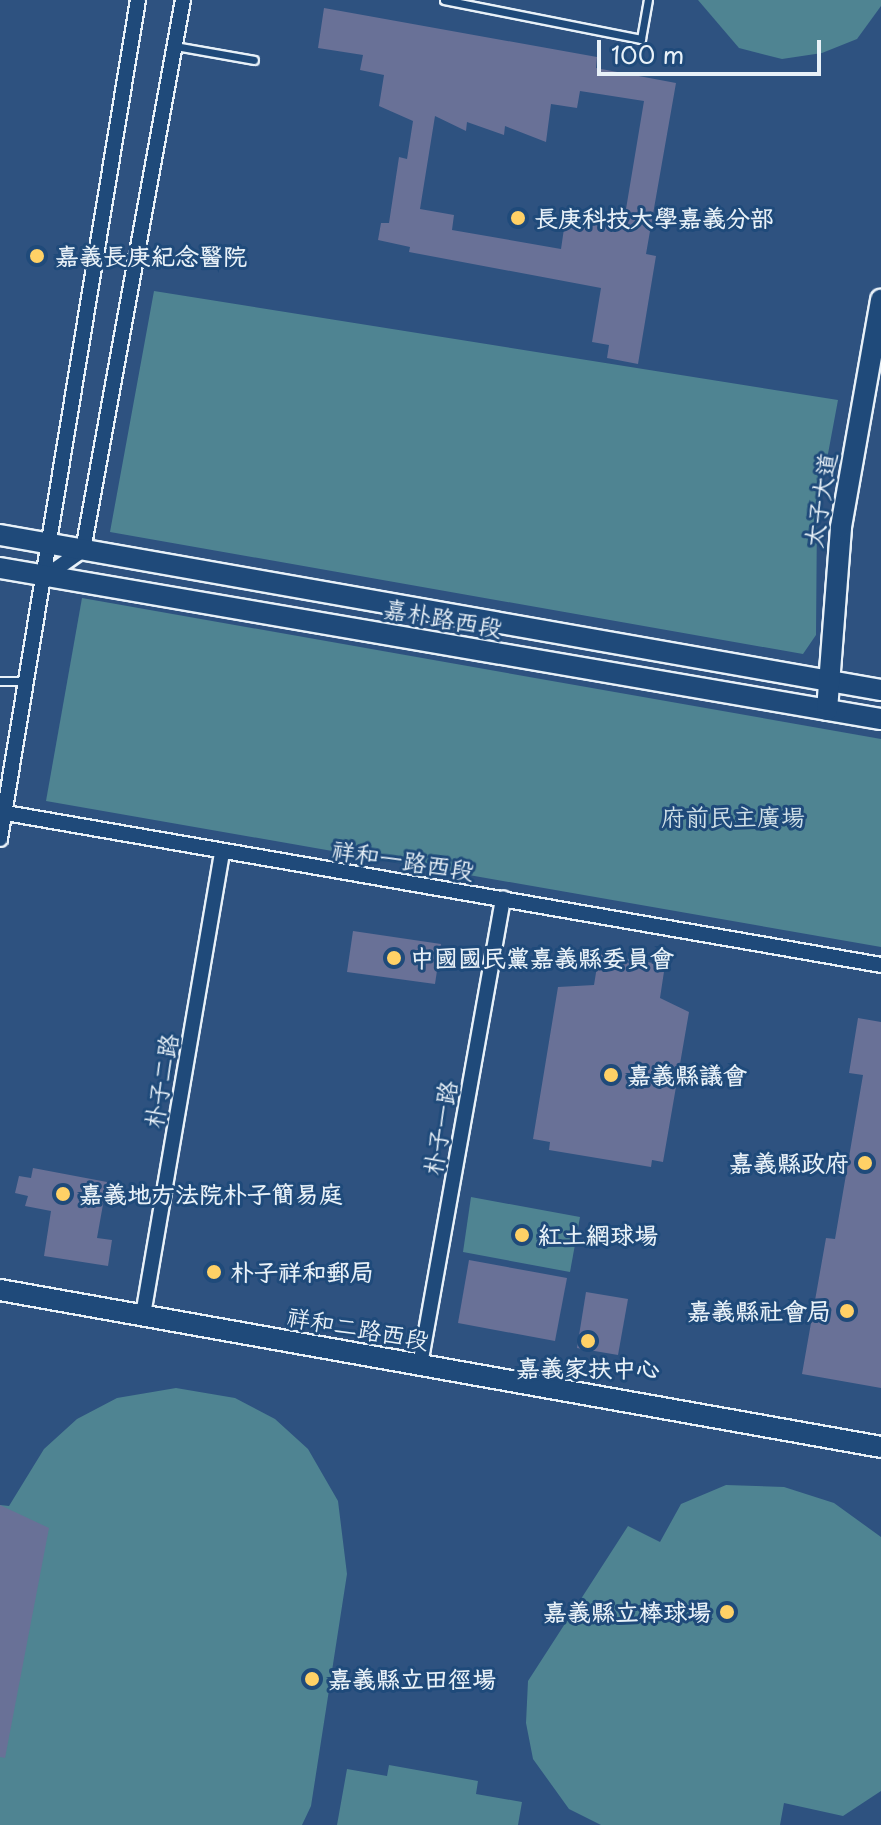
<!DOCTYPE html>
<meta charset="utf-8">
<style>
body{margin:0}
#map{position:relative;width:881px;height:1825px;overflow:hidden;background:#2e5280;font-family:"Playpen Sans","LXGW WenKai TC",sans-serif}
div>[style]{position:absolute}
[style*='--x']{left:calc(var(--x)*1px);top:calc(var(--y)*1px);width:calc(var(--w)*1px);rotate:calc(var(--a)*1deg)}
.green>*{inset:0;background:#4f8492}
.building>*{inset:0;background:#697197}
.roads{filter:drop-shadow(2px 0 #e8f1f8) drop-shadow(-2px 0 #e8f1f8) drop-shadow(0 2px #e8f1f8) drop-shadow(0 -2px #e8f1f8)}
.lane>*{height:7px;margin:-3.5px;padding:0 3.5px;transform-origin:3.5px;border-radius:3.5px;background:#1f4a7a}
.street>*{height:14px;margin:-7px;padding:0 7px;transform-origin:7px;border-radius:7px;background:#1f4a7a}
.secondary>*{height:20px;margin:-10px;padding:0 10px;transform-origin:10px;border-radius:10px;background:#1f4a7a}
.dots>*{width:22px;height:22px;translate:-50% -50%;box-sizing:border-box;border:4px solid #1f4a7a;border-radius:50%}
span{translate:-50% -50%;white-space:nowrap;text-align:center;line-height:1.15;-webkit-text-stroke:6px #1f4a7a;paint-order:stroke}
.poi-label{font-size:24px;color:#e8f1f8;font-weight:700}
.left{translate:0 -50%;text-align:left}
.right{translate:-100% -50%;text-align:right}
.street-label{font-size:24px;color:#e8f1f8}
.park-label{font-size:24px;color:#d1e1e9}
.scale{position:absolute;left:597px;top:40px;width:224px;height:36px;box-sizing:border-box;border:4px solid #e8f1f8;border-top:0;padding-left:10px;font-size:24px;line-height:28px;white-space:nowrap;color:#e8f1f8;-webkit-text-stroke:6px #1f4a7a;paint-order:stroke}
</style>
<div id="map">
<div class="green">
<i style="clip-path:polygon(698px 0,881px 0,881px 6px,857px 39px,822px 53px,782px 59px,739px 48px)"></i>
<i style="clip-path:polygon(154px 291px,838px 400px,817px 513px,816px 635px,803px 654px,110px 532px)"></i>
<i style="clip-path:polygon(82px 598px,881px 739px,881px 947px,46px 801px)"></i>
<i style="clip-path:polygon(471px 1197px,580px 1217px,570px 1272px,463px 1252px)"></i>
<i style="clip-path:polygon(176px 1388px,235px 1398px,275px 1419px,308px 1449px,338px 1501px,347px 1574px,311px 1806px,302px 1825px,0 1825px,0 1505px,9px 1506px,44px 1449px,77px 1419px,117px 1398px)"></i>
<i style="clip-path:polygon(726px 1485px,784px 1487px,834px 1503px,881px 1537px,881px 1791px,843px 1816px,784px 1803px,780px 1825px,601px 1825px,569px 1809px,533px 1759px,526px 1723px,528px 1681px,628px 1526px,660px 1542px,681px 1504px)"></i>
<i style="clip-path:polygon(389px 1765px,478px 1781px,476px 1794px,522px 1802px,518px 1825px,337px 1825px,347px 1769px,387px 1776px)"></i>
</div>
<div class="building">
<i style="clip-path:polygon(evenodd,324px 8px,597px 57px,596px 68px,676px 83px,646px 254px,656px 256px,638px 364px,607px 358px,609px 345px,592px 342px,601px 288px,409px 252px,410px 247px,378px 240px,381px 223px,389px 223px,399px 157px,407px 159px,413px 121px,379px 106px,384px 75px,360px 70px,363px 55px,318px 48px,324px 8px,580px 91px,644px 101px,624px 221px,566px 215px,561px 249px,452px 230px,454px 215px,420px 209px,435px 116px,466px 131px,467px 122px,504px 135px,505px 126px,546px 142px,551px 104px,577px 108px,580px 91px)"></i>
<i style="clip-path:polygon(353px 931px,441px 944px,435px 984px,347px 972px)"></i>
<i style="clip-path:polygon(599px 954px,665px 965px,660px 998px,689px 1012px,663px 1162px,652px 1160px,651px 1167px,549px 1150px,550px 1142px,533px 1139px,558px 987px,594px 985px)"></i>
<i style="clip-path:polygon(858px 1018px,881px 1022px,881px 1388px,802px 1374px,826px 1238px,835px 1239px,863px 1075px,849px 1073px)"></i>
<i style="clip-path:polygon(33px 1168px,107px 1182px,97px 1238px,112px 1240px,108px 1266px,44px 1256px,51px 1211px,25px 1206px,28px 1196px,15px 1193px,19px 1176px,31px 1178px)"></i>
<i style="clip-path:polygon(469px 1260px,567px 1278px,555px 1341px,458px 1323px)"></i>
<i style="clip-path:polygon(586px 1292px,628px 1299px,618px 1355px,577px 1348px)"></i>
<i style="clip-path:polygon(0 1505px,49px 1528px,5px 1758px,0 1757px)"></i>
</div>
<div class="roads">
<div class="lane">
<i style="--x:444;--y:0;--w:201;--a:11.2"></i>
<i style="--x:641;--y:39;--w:40;--a:-80"></i>
<i style="--x:175;--y:46;--w:80;--a:10"></i>
<i style="--x:0;--y:681;--w:26;--a:0"></i>
</div>
<div class="street">
<i style="--x:46;--y:576;--w:45;--a:-35.1"></i>
<i style="--x:83;--y:550;--w:559;--a:-79.7"></i>
<i style="--x:0;--y:812;--w:894;--a:9.85"></i>
<i style="--x:0;--y:839;--w:850;--a:-80.66"></i>
<i style="--x:143;--y:1315;--w:469;--a:-80.3"></i>
<i style="--x:420;--y:1365;--w:474;--a:-79.9"></i>
</div>
<div class="secondary">
<i style="--x:0;--y:535;--w:895;--a:9.98"></i>
<i style="--x:0;--y:568;--w:894;--a:9.73"></i>
<i style="--x:827;--y:710;--w:184;--a:-85.6"></i>
<i style="--x:841;--y:527;--w:231;--a:-80"></i>
<i style="--x:0;--y:1290;--w:895;--a:10.1"></i>
</div>
</div>
<div class="dots">
<i style="left:518px;top:218px;background:#ffd166"></i>
<i style="left:37px;top:256px;background:#ffd166"></i>
<i style="left:394px;top:958px;background:#ffd166"></i>
<i style="left:611px;top:1075px;background:#ffd166"></i>
<i style="left:865px;top:1163px;background:#ffd166"></i>
<i style="left:63px;top:1194px;background:#ffd166"></i>
<i style="left:522px;top:1235px;background:#ffd166"></i>
<i style="left:214px;top:1272px;background:#ffd166"></i>
<i style="left:847px;top:1311px;background:#ffd166"></i>
<i style="left:588px;top:1341px;background:#ffd166"></i>
<i style="left:727px;top:1612px;background:#ffd166"></i>
<i style="left:312px;top:1679px;background:#ffd166"></i>
</div>
<div class="poi-label">
<span class="left" style="left:534px;top:218px">長庚科技大學嘉義分部</span>
<span class="left" style="left:55px;top:256px">嘉義長庚紀念醫院</span>
<span class="left" style="left:410px;top:958px">中國國民黨嘉義縣委員會</span>
<span class="left" style="left:627px;top:1075px">嘉義縣議會</span>
<span class="right" style="left:849px;top:1163px">嘉義縣政府</span>
<span class="left" style="left:79px;top:1194px">嘉義地方法院朴子簡易庭</span>
<span class="left" style="left:538px;top:1235px">紅土網球場</span>
<span class="left" style="left:230px;top:1272px">朴子祥和郵局</span>
<span class="right" style="left:831px;top:1311px">嘉義縣社會局</span>
<span style="left:588px;top:1368px">嘉義家扶中心</span>
<span class="right" style="left:711px;top:1612px">嘉義縣立棒球場</span>
<span class="left" style="left:328px;top:1679px">嘉義縣立田徑場</span>
</div>
<div class="street-label">
<span style="left:820px;top:500px;rotate:-81deg">太子大道</span>
<span style="left:443px;top:618px;rotate:10deg">嘉朴路西段</span>
<span style="left:403px;top:860px;rotate:9deg">祥和一路西段</span>
<span style="left:161px;top:1081px;rotate:-80deg">朴子二路</span>
<span style="left:440px;top:1128px;rotate:-80deg">朴子一路</span>
<span style="left:358px;top:1328px;rotate:10deg">祥和二路西段</span>
</div>
<div class="park-label">
<span style="left:733px;top:817px">府前民主廣場</span>
</div>
<div class="scale">100 m</div>
</div>
